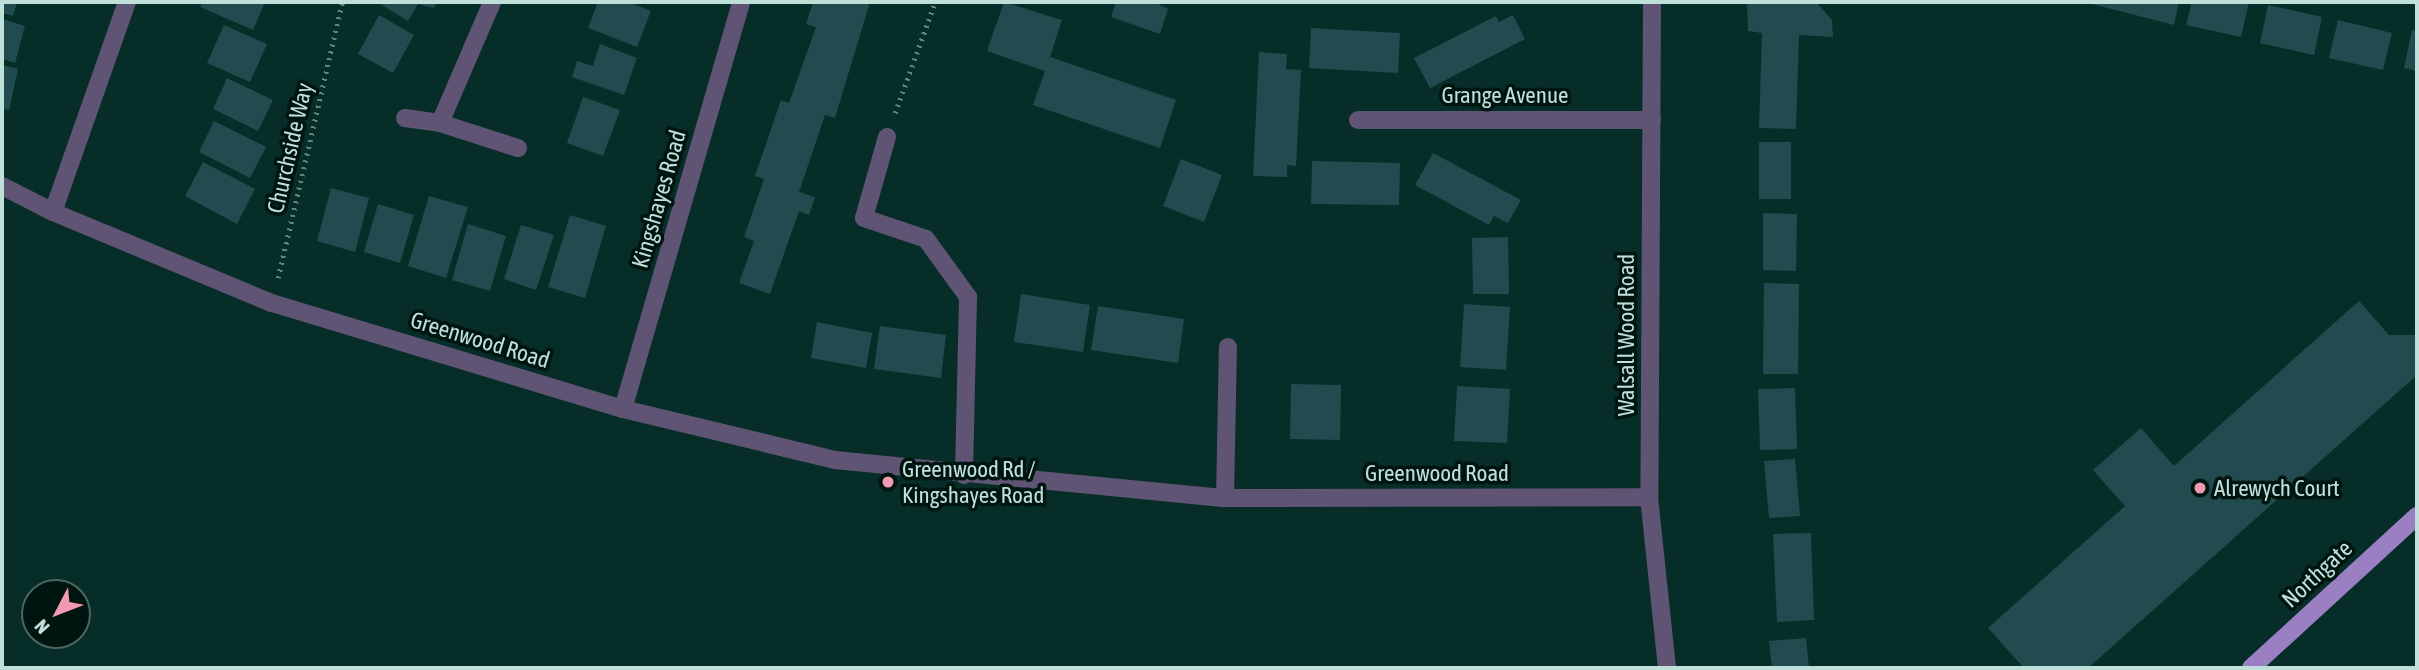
<!DOCTYPE html>
<style>
body{margin:0}
#map{position:relative;width:2419px;height:670px;overflow:hidden;background:#062d28;font-family:"Asap Condensed",sans-serif}
div>[style]{position:absolute}
[style*='--x']{left:calc(var(--x)*1px);top:calc(var(--y)*1px);width:calc(var(--w)*1px);rotate:calc(var(--a)*1deg)}
.building>*{inset:0;background:#214b4f}
.path>*{height:4.5px;margin-top:-2.25px;transform-origin:0;background:repeating-linear-gradient(90deg,#61857f 0 2px,transparent 0 7px)}
.minor>*{height:18px;margin:-9px;padding:0 9px;transform-origin:9px;border-radius:9px;background:#605474}
.major>*{height:18px;margin:-9px;padding:0 9px;transform-origin:9px;border-radius:9px;background:#9a7fc2}
.dots>*{width:19px;height:19px;translate:-50% -50%;box-sizing:border-box;border:4px solid #001410;border-radius:50%}
span{translate:-50% -50%;white-space:nowrap;text-align:center;line-height:1.15;-webkit-text-stroke:7px #001410;paint-order:stroke}
.street-label{font-size:23px;color:#bfe0d9}
.poi-label{font-size:23px;color:#bfe0d9}
.left{translate:0 -50%;text-align:left}
.frame{position:absolute;inset:0;border:4px solid #bfe0d9;pointer-events:none}
.north{position:absolute;left:21px;top:579px;width:70px;height:70px;box-sizing:border-box;background:#001410;border:2px solid #4c6660;border-radius:50%;rotate:228deg;font-size:19px;font-weight:700;line-height:28px;text-align:center;color:#bfe0d9}
.north::after{content:'';display:block;margin:auto;width:24px;height:32px;background:#f19ab1;clip-path:polygon(50% 0,100% 100%,50% 72%,0 100%)}
</style>
<div id="map">
<div class="building">
<i style="clip-path:polygon(2px 2px,17px 2px,13px 16px,2px 13px)"></i>
<i style="clip-path:polygon(203px 2px,265px 2px,253px 30px,200px 7px)"></i>
<i style="clip-path:polygon(377px 2px,437px 2px,434px 8px,418px 4px,408px 21px)"></i>
<i style="clip-path:polygon(598px 2px,628px 2px,651px 11px,637px 47px,588px 28px)"></i>
<i style="clip-path:polygon(813px 2px,870px 2px,835px 118px,825px 115px,799px 192px,815px 197px,809px 215px,799px 211px,770px 294px,739px 283px,754px 241px,744px 237px,764px 179px,755px 176px,781px 100px,789px 103px,816px 27px,806px 24px)"></i>
<i style="clip-path:polygon(1004px 2px,1062px 20px,1050px 57px,1176px 100px,1160px 148px,1033px 105px,1045px 71px,987px 51px)"></i>
<i style="clip-path:polygon(1116px 2px,1154px 2px,1168px 9px,1160px 34px,1111px 17px)"></i>
<i style="clip-path:polygon(1747px 2px,1816px 2px,1832px 20px,1833px 37px,1799px 35px,1796px 129px,1759px 128px,1762px 33px,1748px 31px)"></i>
<i style="clip-path:polygon(2084px 2px,2179px 2px,2174px 25px)"></i>
<i style="clip-path:polygon(2192px 2px,2249px 2px,2241px 37px,2186px 25px)"></i>
<i style="clip-path:polygon(2268px 5px,2322px 17px,2314px 55px,2260px 43px)"></i>
<i style="clip-path:polygon(379px 15px,414px 35px,393px 73px,358px 54px)"></i>
<i style="clip-path:polygon(1513px 15px,1525px 39px,1430px 88px,1414px 58px,1496px 16px,1499px 22px)"></i>
<i style="clip-path:polygon(2px 19px,25px 26px,15px 63px,2px 59px)"></i>
<i style="clip-path:polygon(2338px 20px,2392px 33px,2383px 70px,2329px 58px)"></i>
<i style="clip-path:polygon(224px 25px,267px 44px,250px 82px,207px 63px)"></i>
<i style="clip-path:polygon(1311px 28px,1400px 33px,1398px 73px,1309px 68px)"></i>
<i style="clip-path:polygon(2412px 30px,2417px 31px,2417px 71px,2404px 68px)"></i>
<i style="clip-path:polygon(600px 44px,637px 58px,624px 95px,572px 77px,577px 61px,593px 66px)"></i>
<i style="clip-path:polygon(1259px 52px,1287px 54px,1286px 69px,1301px 70px,1296px 166px,1287px 165px,1287px 177px,1253px 176px)"></i>
<i style="clip-path:polygon(2px 65px,18px 69px,9px 110px,2px 109px)"></i>
<i style="clip-path:polygon(227px 78px,273px 100px,258px 131px,213px 109px)"></i>
<i style="clip-path:polygon(583px 97px,620px 110px,603px 156px,567px 143px)"></i>
<i style="clip-path:polygon(214px 121px,266px 147px,250px 178px,199px 152px)"></i>
<i style="clip-path:polygon(1759px 142px,1791px 142px,1791px 199px,1759px 199px)"></i>
<i style="clip-path:polygon(1433px 153px,1521px 200px,1508px 223px,1494px 216px,1489px 225px,1415px 185px)"></i>
<i style="clip-path:polygon(1181px 159px,1222px 175px,1204px 222px,1163px 206px)"></i>
<i style="clip-path:polygon(1312px 161px,1400px 163px,1399px 205px,1311px 204px)"></i>
<i style="clip-path:polygon(203px 162px,255px 189px,237px 224px,185px 196px)"></i>
<i style="clip-path:polygon(331px 188px,369px 198px,355px 252px,317px 241px)"></i>
<i style="clip-path:polygon(429px 196px,468px 207px,446px 278px,408px 266px)"></i>
<i style="clip-path:polygon(378px 204px,414px 215px,400px 263px,364px 252px)"></i>
<i style="clip-path:polygon(1763px 213px,1797px 214px,1796px 271px,1763px 270px)"></i>
<i style="clip-path:polygon(570px 215px,606px 226px,585px 298px,548px 287px)"></i>
<i style="clip-path:polygon(468px 224px,506px 236px,490px 291px,452px 280px)"></i>
<i style="clip-path:polygon(521px 225px,554px 235px,536px 290px,504px 279px)"></i>
<i style="clip-path:polygon(1508px 237px,1509px 294px,1473px 294px,1472px 238px)"></i>
<i style="clip-path:polygon(1764px 283px,1799px 284px,1798px 374px,1763px 374px)"></i>
<i style="clip-path:polygon(1021px 294px,1090px 305px,1083px 352px,1014px 342px)"></i>
<i style="clip-path:polygon(2359px 301px,2389px 335px,2417px 335px,2417px 375px,2088px 668px,2024px 668px,1988px 628px,2125px 506px,2093px 470px,2141px 428px,2174px 466px)"></i>
<i style="clip-path:polygon(1464px 304px,1510px 307px,1506px 370px,1460px 367px)"></i>
<i style="clip-path:polygon(1098px 306px,1184px 319px,1178px 363px,1091px 350px)"></i>
<i style="clip-path:polygon(817px 322px,872px 333px,866px 368px,811px 358px)"></i>
<i style="clip-path:polygon(880px 326px,946px 335px,941px 378px,874px 369px)"></i>
<i style="clip-path:polygon(1291px 384px,1341px 385px,1340px 440px,1290px 439px)"></i>
<i style="clip-path:polygon(1457px 386px,1510px 389px,1507px 443px,1454px 441px)"></i>
<i style="clip-path:polygon(1795px 388px,1797px 449px,1760px 450px,1758px 389px)"></i>
<i style="clip-path:polygon(1795px 459px,1800px 516px,1769px 518px,1764px 461px)"></i>
<i style="clip-path:polygon(1811px 533px,1814px 620px,1777px 622px,1773px 534px)"></i>
<i style="clip-path:polygon(1806px 638px,1809px 668px,1772px 668px,1769px 641px)"></i>
</div>
<div class="path">
<i style="--x:895;--y:113;--w:118;--a:-70.2"></i>
<i style="--x:278;--y:278;--w:283;--a:-76.9"></i>
</div>
<div class="minor">
<i style="--x:1652;--y:2;--w:495;--a:90.3"></i>
<i style="--x:1649;--y:497;--w:172;--a:84"></i>
<i style="--x:405;--y:118;--w:35;--a:8"></i>
<i style="--x:440;--y:123;--w:82;--a:17.8"></i>
<i style="--x:1358;--y:120;--w:294;--a:0"></i>
<i style="--x:440;--y:123;--w:132;--a:-66.7"></i>
<i style="--x:887;--y:137;--w:84;--a:105.9"></i>
<i style="--x:864;--y:218;--w:65;--a:18.7"></i>
<i style="--x:926;--y:239;--w:72;--a:54.1"></i>
<i style="--x:968;--y:297;--w:178;--a:91.3"></i>
<i style="--x:2;--y:186;--w:57;--a:27"></i>
<i style="--x:53;--y:212;--w:237;--a:22.6"></i>
<i style="--x:272;--y:303;--w:367;--a:16.8"></i>
<i style="--x:623;--y:409;--w:218;--a:13.5"></i>
<i style="--x:835;--y:460;--w:392;--a:5.6"></i>
<i style="--x:1225;--y:498;--w:424;--a:-0.1"></i>
<i style="--x:53;--y:212;--w:223;--a:-70.6"></i>
<i style="--x:623;--y:409;--w:424;--a:-73.8"></i>
<i style="--x:1225;--y:498;--w:151;--a:-88.9"></i>
</div>
<div class="major">
<i style="--x:2251;--y:668;--w:225;--a:-42.5"></i>
</div>
<div class="dots">
<i style="left:888px;top:482px;background:#f19ab1"></i>
<i style="left:2200px;top:488px;background:#f19ab1"></i>
</div>
<div class="street-label">
<span style="left:1505px;top:95px">Grange Avenue</span>
<span style="left:290px;top:148px;rotate:-77deg">Churchside Way</span>
<span style="left:659px;top:199px;rotate:-74deg">Kingshayes Road</span>
<span style="left:1626px;top:335px;rotate:-90deg">Walsall Wood Road</span>
<span style="left:480px;top:340px;rotate:17deg">Greenwood Road</span>
<span style="left:1437px;top:473px">Greenwood Road</span>
<span style="left:2317px;top:574px;rotate:-43deg">Northgate</span>
</div>
<div class="poi-label">
<span class="left" style="left:902px;top:482px">Greenwood Rd /<br>Kingshayes Road</span>
<span class="left" style="left:2214px;top:488px">Alrewych Court</span>
</div>
<div class="frame"></div>
<div class="north">N</div>
</div>
